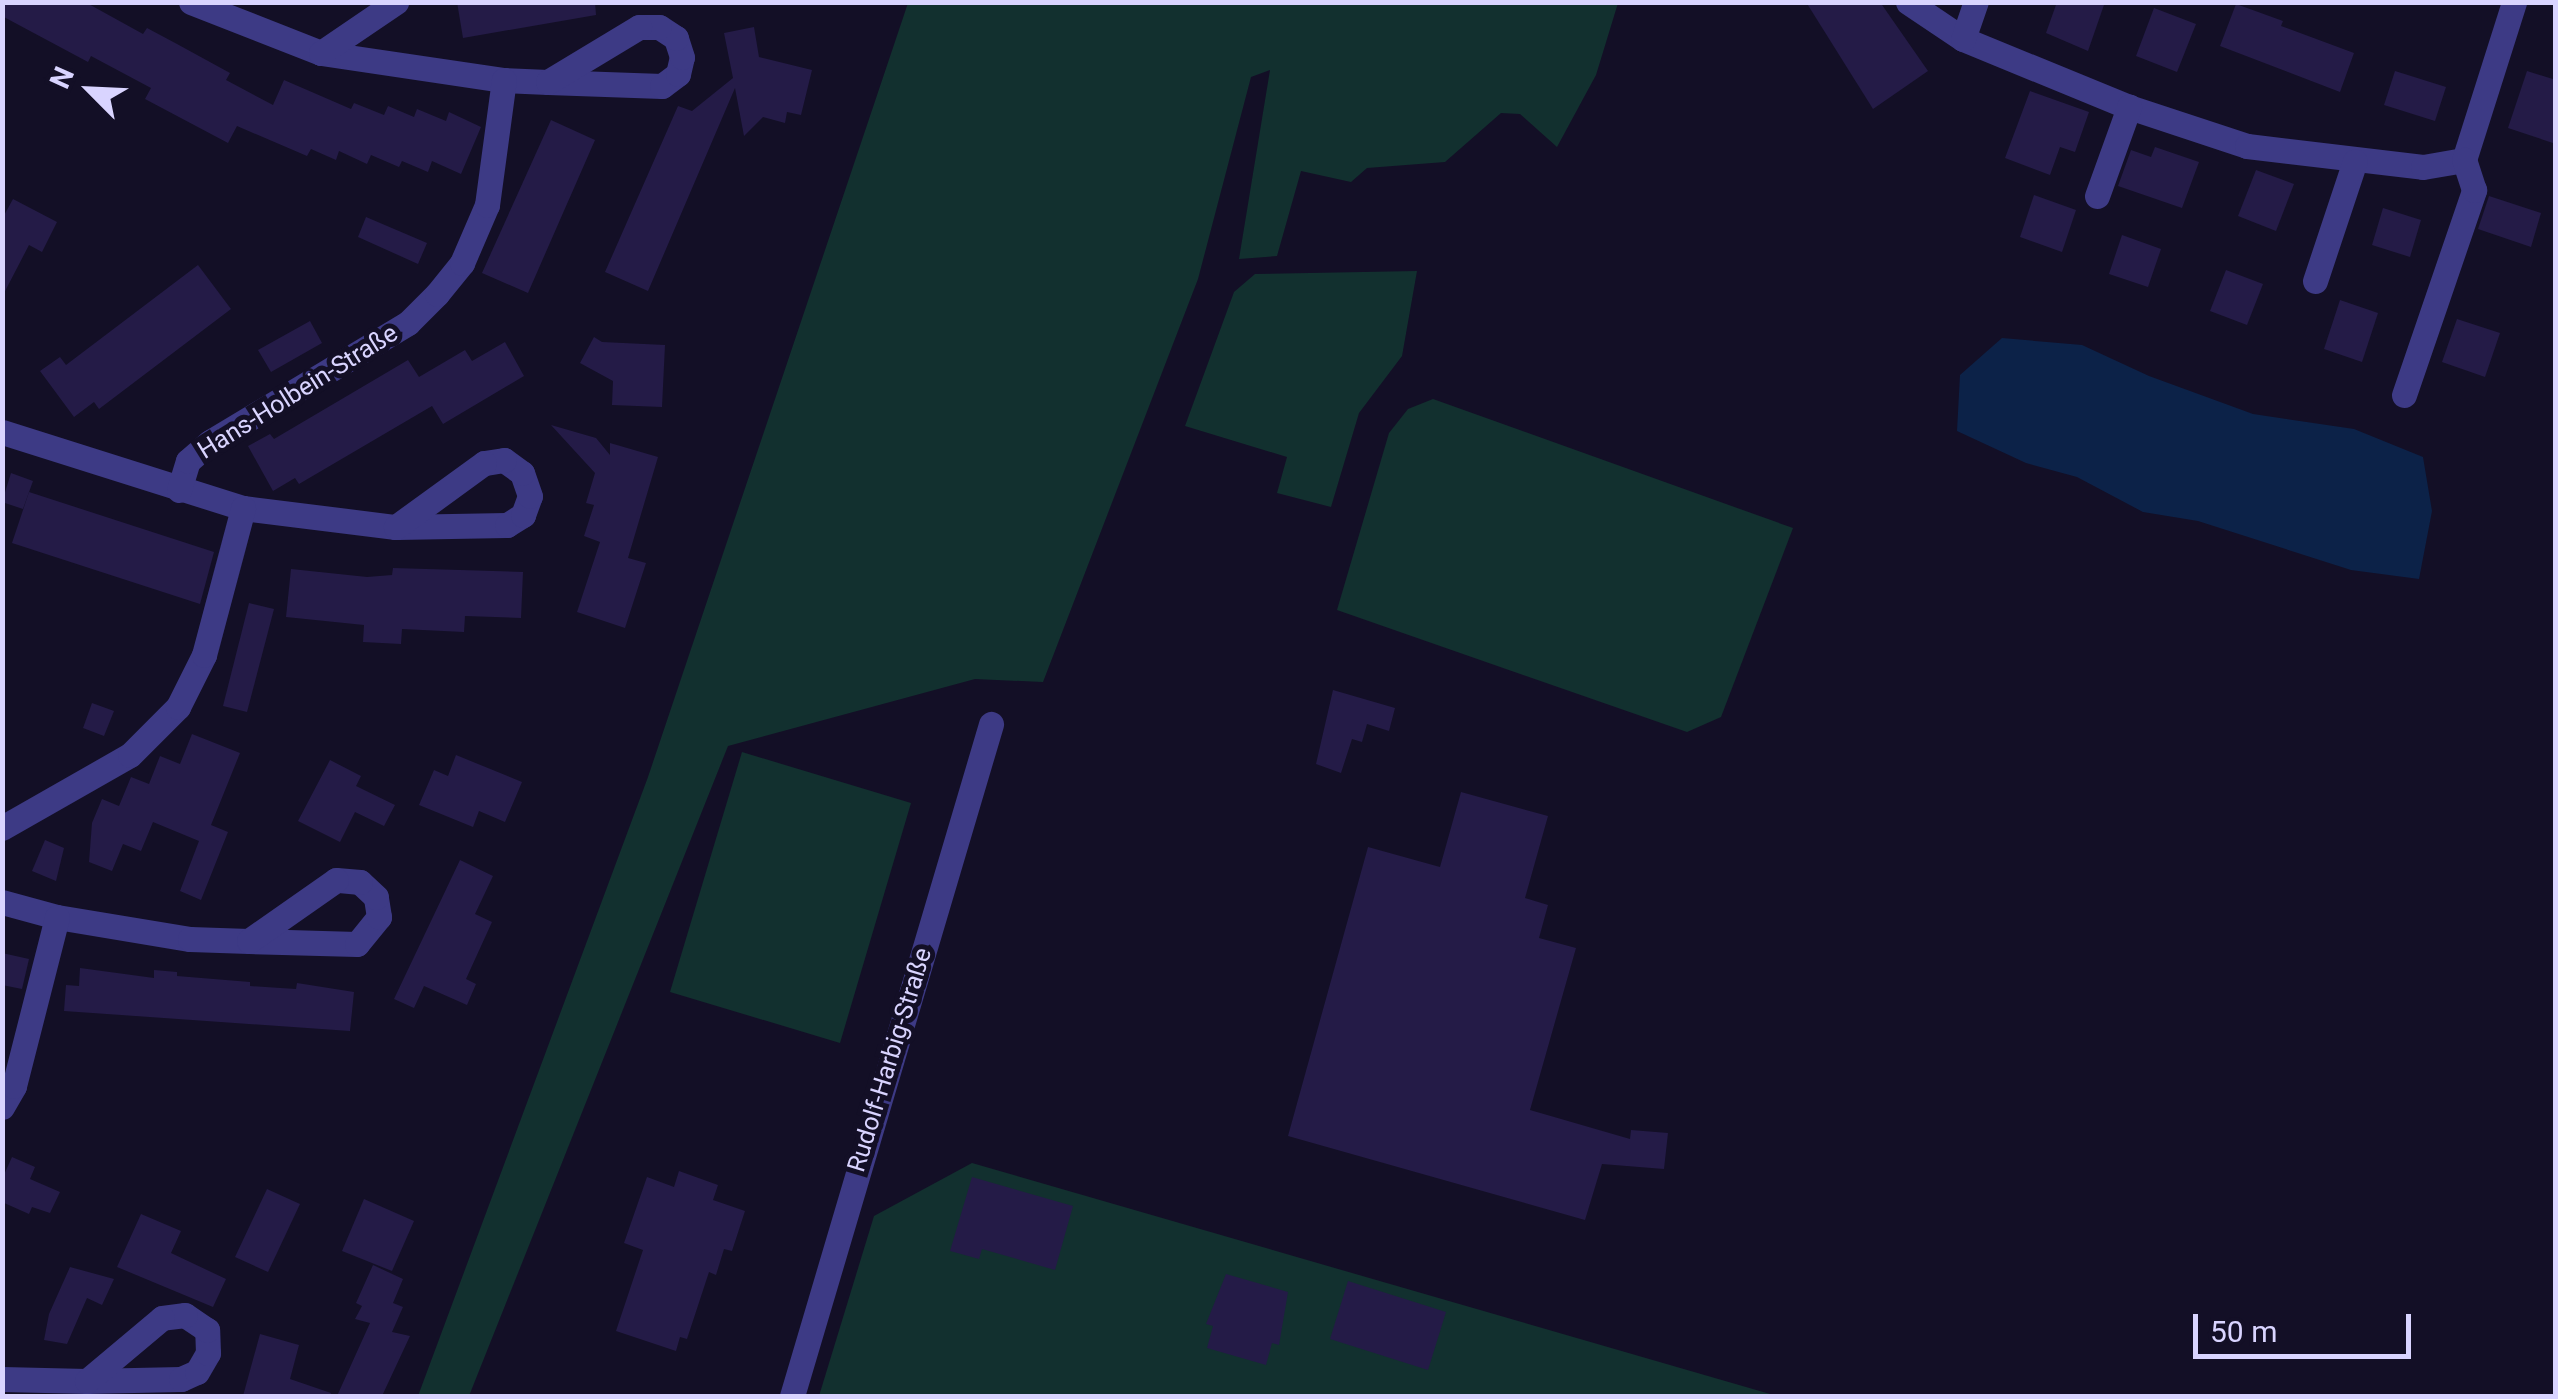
<!DOCTYPE html>
<meta charset="utf-8">
<style>
body{margin:0}
#map{position:relative;width:2558px;height:1399px;overflow:hidden;background:#130f26;font-family:Roboto,sans-serif}
div>[style]{position:absolute}
[style*='--x']{left:calc(var(--x)*1px);top:calc(var(--y)*1px);width:calc(var(--w)*1px);rotate:calc(var(--a)*1deg)}
.green>*{inset:0;background:#12302f}
.water>*{inset:0;background:#0c2248}
.building>*{inset:0;background:#241b47}
.minor>*{height:25px;margin:-12.5px;padding:0 12.5px;transform-origin:12.5px;border-radius:12.5px;background:#3d3a85}
span{translate:-50% -50%;white-space:nowrap;text-align:center;line-height:1.15;-webkit-text-stroke:10px #130f26;paint-order:stroke}
.street-label{font-size:25px;color:#d9d4ff}
.frame{position:absolute;inset:0;border:5px solid #d9d4ff;pointer-events:none}
.north{position:absolute;left:40px;top:40px;width:100px;height:100px;-webkit-text-stroke:8px #130f26;paint-order:stroke;rotate:294deg;font-size:28px;font-weight:700;line-height:40px;text-align:center;color:#d9d4ff}
.north::after{content:'';display:block;margin:auto;width:35px;height:45px;background:#d9d4ff;clip-path:polygon(50% 0,100% 100%,50% 72%,0 100%)}
.scale{position:absolute;left:2193px;top:1314px;width:218px;height:45px;box-sizing:border-box;border:5px solid #d9d4ff;border-top:0;padding-left:12px;font-size:30px;line-height:35px;white-space:nowrap;color:#d9d4ff;-webkit-text-stroke:8px #130f26;paint-order:stroke}
</style>
<div id="map">
<div class="green">
<i style="clip-path:polygon(908px 3px,1618px 3px,1596px 75px,1557px 147px,1520px 114px,1501px 113px,1445px 162px,1367px 168px,1351px 182px,1301px 171px,1277px 256px,1239px 259px,1270px 70px,1251px 77px,1198px 279px,1043px 682px,975px 679px,728px 746px,469px 1396px,418px 1396px,648px 777px)"></i>
<i style="clip-path:polygon(1417px 271px,1402px 356px,1359px 413px,1331px 507px,1277px 493px,1287px 457px,1185px 426px,1234px 292px,1255px 274px)"></i>
<i style="clip-path:polygon(1433px 399px,1793px 528px,1721px 717px,1687px 732px,1337px 610px,1389px 433px,1408px 409px)"></i>
<i style="clip-path:polygon(742px 752px,911px 803px,840px 1043px,670px 992px)"></i>
<i style="clip-path:polygon(972px 1163px,1777px 1396px,819px 1396px,874px 1216px)"></i>
</div>
<div class="water">
<i style="clip-path:polygon(2002px 338px,2082px 345px,2149px 376px,2253px 414px,2354px 429px,2423px 457px,2432px 511px,2419px 579px,2351px 570px,2198px 521px,2143px 512px,2077px 477px,2026px 463px,1957px 431px,1960px 375px)"></i>
</div>
<div class="building">
<i style="clip-path:polygon(2px 2px,85px 2px,143px 34px,147px 28px,177px 44px,230px 73px,226px 80px,273px 105px,284px 80px,351px 109px,354px 103px,384px 115px,388px 106px,414px 117px,417px 109px,446px 121px,449px 112px,481px 127px,461px 174px,432px 161px,428px 172px,402px 161px,399px 167px,371px 155px,367px 164px,339px 151px,336px 160px,311px 149px,307px 156px,237px 126px,228px 143px,145px 99px,151px 88px,91px 56px,88px 62px,2px 16px)"></i>
<i style="clip-path:polygon(457px 2px,595px 2px,596px 15px,463px 38px)"></i>
<i style="clip-path:polygon(1806px 2px,1880px 2px,1928px 71px,1873px 109px)"></i>
<i style="clip-path:polygon(2057px 2px,2105px 2px,2088px 51px,2046px 33px)"></i>
<i style="clip-path:polygon(2236px 4px,2283px 21px,2281px 26px,2354px 53px,2340px 92px,2220px 46px)"></i>
<i style="clip-path:polygon(2154px 8px,2196px 24px,2177px 72px,2136px 56px)"></i>
<i style="clip-path:polygon(754px 27px,759px 57px,812px 70px,801px 115px,787px 112px,785px 123px,763px 117px,744px 136px,735px 88px,648px 291px,605px 272px,678px 106px,692px 111px,733px 78px,724px 33px)"></i>
<i style="clip-path:polygon(2395px 71px,2446px 87px,2435px 121px,2384px 105px)"></i>
<i style="clip-path:polygon(2527px 71px,2556px 80px,2556px 144px,2508px 128px)"></i>
<i style="clip-path:polygon(2030px 91px,2089px 112px,2075px 152px,2060px 147px,2050px 175px,2005px 158px)"></i>
<i style="clip-path:polygon(551px 120px,595px 140px,528px 293px,482px 273px)"></i>
<i style="clip-path:polygon(2155px 147px,2199px 162px,2182px 208px,2118px 186px,2131px 150px,2151px 157px)"></i>
<i style="clip-path:polygon(2256px 170px,2294px 184px,2276px 231px,2238px 216px)"></i>
<i style="clip-path:polygon(2034px 195px,2076px 210px,2062px 252px,2020px 237px)"></i>
<i style="clip-path:polygon(2489px 196px,2541px 213px,2531px 247px,2478px 229px)"></i>
<i style="clip-path:polygon(13px 199px,57px 222px,42px 252px,29px 245px,2px 297px,2px 219px)"></i>
<i style="clip-path:polygon(2383px 208px,2421px 220px,2410px 257px,2372px 245px)"></i>
<i style="clip-path:polygon(366px 217px,427px 243px,418px 264px,358px 237px)"></i>
<i style="clip-path:polygon(2122px 235px,2161px 249px,2148px 287px,2109px 274px)"></i>
<i style="clip-path:polygon(198px 265px,231px 309px,99px 409px,94px 402px,74px 417px,40px 371px,60px 357px,66px 365px)"></i>
<i style="clip-path:polygon(2226px 270px,2263px 284px,2247px 325px,2210px 311px)"></i>
<i style="clip-path:polygon(2340px 300px,2378px 313px,2362px 362px,2324px 349px)"></i>
<i style="clip-path:polygon(2457px 319px,2500px 333px,2485px 377px,2442px 362px)"></i>
<i style="clip-path:polygon(310px 321px,322px 343px,271px 372px,258px 350px)"></i>
<i style="clip-path:polygon(594px 337px,602px 342px,665px 345px,662px 407px,612px 405px,613px 381px,580px 363px)"></i>
<i style="clip-path:polygon(505px 342px,524px 376px,443px 424px,432px 406px,299px 484px,295px 478px,273px 491px,248px 446px,270px 434px,274px 439px,408px 360px,419px 377px,465px 350px,472px 361px)"></i>
<i style="clip-path:polygon(551px 425px,596px 438px,610px 455px,610px 443px,658px 457px,628px 558px,646px 563px,625px 628px,577px 612px,600px 542px,584px 536px,594px 505px,586px 503px,595px 473px)"></i>
<i style="clip-path:polygon(11px 473px,33px 481px,23px 509px,2px 502px)"></i>
<i style="clip-path:polygon(29px 492px,214px 552px,200px 604px,12px 543px)"></i>
<i style="clip-path:polygon(393px 568px,523px 572px,521px 618px,465px 616px,464px 632px,402px 629px,401px 644px,363px 642px,364px 625px,286px 617px,291px 569px,367px 577px,392px 575px)"></i>
<i style="clip-path:polygon(249px 603px,274px 609px,247px 712px,223px 706px)"></i>
<i style="clip-path:polygon(1333px 690px,1395px 708px,1389px 731px,1367px 724px,1362px 742px,1352px 739px,1341px 773px,1316px 764px)"></i>
<i style="clip-path:polygon(92px 703px,114px 711px,104px 736px,83px 728px)"></i>
<i style="clip-path:polygon(192px 734px,240px 753px,211px 825px,228px 832px,201px 900px,180px 891px,199px 841px,153px 822px,141px 851px,123px 844px,112px 871px,89px 862px,92px 823px,102px 799px,119px 806px,131px 777px,149px 784px,160px 756px,180px 764px)"></i>
<i style="clip-path:polygon(456px 755px,522px 782px,505px 822px,479px 811px,473px 827px,419px 805px,434px 770px,448px 776px)"></i>
<i style="clip-path:polygon(330px 760px,361px 776px,356px 786px,395px 805px,384px 826px,355px 812px,340px 842px,298px 821px)"></i>
<i style="clip-path:polygon(1461px 792px,1548px 816px,1525px 898px,1548px 905px,1539px 938px,1576px 948px,1530px 1110px,1630px 1139px,1631px 1130px,1668px 1133px,1664px 1169px,1602px 1164px,1585px 1220px,1288px 1136px,1368px 847px,1440px 867px)"></i>
<i style="clip-path:polygon(45px 840px,64px 848px,56px 881px,32px 871px)"></i>
<i style="clip-path:polygon(460px 860px,493px 876px,475px 914px,492px 922px,466px 979px,476px 984px,467px 1005px,424px 986px,414px 1008px,394px 999px)"></i>
<i style="clip-path:polygon(2px 953px,29px 959px,22px 989px,2px 985px)"></i>
<i style="clip-path:polygon(80px 968px,154px 978px,154px 970px,177px 972px,177px 976px,250px 982px,250px 986px,296px 989px,297px 983px,354px 992px,350px 1031px,64px 1011px,66px 985px,79px 986px)"></i>
<i style="clip-path:polygon(12px 1157px,35px 1167px,30px 1179px,60px 1192px,50px 1213px,32px 1207px,29px 1214px,2px 1202px,3px 1177px)"></i>
<i style="clip-path:polygon(679px 1171px,718px 1185px,713px 1200px,745px 1211px,732px 1251px,724px 1249px,716px 1275px,709px 1272px,687px 1339px,680px 1337px,676px 1351px,616px 1331px,643px 1250px,624px 1243px,647px 1177px,674px 1187px)"></i>
<i style="clip-path:polygon(972px 1177px,1073px 1206px,1055px 1270px,982px 1249px,979px 1259px,950px 1251px)"></i>
<i style="clip-path:polygon(267px 1189px,300px 1204px,268px 1272px,235px 1257px)"></i>
<i style="clip-path:polygon(364px 1199px,414px 1221px,392px 1271px,342px 1251px)"></i>
<i style="clip-path:polygon(141px 1214px,181px 1231px,171px 1253px,226px 1279px,213px 1307px,117px 1267px)"></i>
<i style="clip-path:polygon(373px 1265px,403px 1279px,393px 1303px,403px 1307px,392px 1332px,410px 1336px,382px 1396px,337px 1396px,370px 1323px,355px 1319px,362px 1306px,356px 1303px)"></i>
<i style="clip-path:polygon(70px 1267px,114px 1279px,102px 1305px,87px 1298px,67px 1344px,44px 1340px,49px 1314px)"></i>
<i style="clip-path:polygon(1226px 1274px,1288px 1292px,1279px 1345px,1272px 1343px,1266px 1365px,1207px 1348px,1213px 1326px,1206px 1324px)"></i>
<i style="clip-path:polygon(1348px 1281px,1446px 1312px,1428px 1370px,1330px 1339px)"></i>
<i style="clip-path:polygon(260px 1334px,299px 1345px,290px 1379px,331px 1393px,330px 1396px,243px 1396px)"></i>
</div>
<div class="minor">
<i style="--x:191;--y:2;--w:140;--a:21.4"></i>
<i style="--x:321;--y:53;--w:185;--a:8.4"></i>
<i style="--x:504;--y:80;--w:44;--a:2.6"></i>
<i style="--x:548;--y:82;--w:114;--a:2"></i>
<i style="--x:662;--y:86;--w:20;--a:-37"></i>
<i style="--x:678;--y:74;--w:17;--a:-77"></i>
<i style="--x:682;--y:57;--w:20;--a:-108"></i>
<i style="--x:676;--y:38;--w:20;--a:-147"></i>
<i style="--x:659;--y:27;--w:20;--a:180"></i>
<i style="--x:639;--y:27;--w:106;--a:148.9"></i>
<i style="--x:1908;--y:2;--w:66;--a:33.9"></i>
<i style="--x:1963;--y:39;--w:179;--a:22.3"></i>
<i style="--x:2129;--y:107;--w:124;--a:18.3"></i>
<i style="--x:2247;--y:146;--w:177;--a:6.8"></i>
<i style="--x:2423;--y:167;--w:42;--a:-9.7"></i>
<i style="--x:2464;--y:160;--w:166;--a:-72.4"></i>
<i style="--x:1963;--y:39;--w:39;--a:-71"></i>
<i style="--x:321;--y:53;--w:91;--a:-34.2"></i>
<i style="--x:2097;--y:196;--w:95;--a:-70.2"></i>
<i style="--x:2315;--y:281;--w:126;--a:-71.6"></i>
<i style="--x:2404;--y:395;--w:217;--a:-71.1"></i>
<i style="--x:2474;--y:190;--w:32;--a:-108"></i>
<i style="--x:2;--y:432;--w:253;--a:17.5"></i>
<i style="--x:243;--y:508;--w:154;--a:7.1"></i>
<i style="--x:396;--y:527;--w:111;--a:-1"></i>
<i style="--x:507;--y:525;--w:19;--a:-32"></i>
<i style="--x:523;--y:515;--w:20;--a:-70"></i>
<i style="--x:530;--y:496;--w:24;--a:-109"></i>
<i style="--x:522;--y:473;--w:22;--a:-144"></i>
<i style="--x:504;--y:460;--w:20;--a:171"></i>
<i style="--x:484;--y:463;--w:109;--a:144"></i>
<i style="--x:179;--y:490;--w:30;--a:-73"></i>
<i style="--x:188;--y:461;--w:29;--a:-41"></i>
<i style="--x:210;--y:442;--w:231;--a:-31"></i>
<i style="--x:408;--y:323;--w:41;--a:-45"></i>
<i style="--x:437;--y:294;--w:40;--a:-51"></i>
<i style="--x:462;--y:263;--w:63;--a:-66.7"></i>
<i style="--x:487;--y:205;--w:126;--a:-82.3"></i>
<i style="--x:2;--y:828;--w:147;--a:-29.7"></i>
<i style="--x:130;--y:755;--w:68;--a:-45"></i>
<i style="--x:178;--y:707;--w:58;--a:-63.4"></i>
<i style="--x:204;--y:655;--w:152;--a:-75.1"></i>
<i style="--x:2;--y:902;--w:57;--a:15.3"></i>
<i style="--x:57;--y:917;--w:135;--a:9.4"></i>
<i style="--x:190;--y:939;--w:59;--a:1.9"></i>
<i style="--x:249;--y:941;--w:108;--a:1.6"></i>
<i style="--x:357;--y:944;--w:35;--a:-51"></i>
<i style="--x:379;--y:917;--w:20;--a:-99"></i>
<i style="--x:376;--y:897;--w:22;--a:-137"></i>
<i style="--x:360;--y:882;--w:24;--a:-175"></i>
<i style="--x:336;--y:880;--w:106;--a:145"></i>
<i style="--x:2;--y:1107;--w:24;--a:-60"></i>
<i style="--x:14;--y:1086;--w:174;--a:-75.7"></i>
<i style="--x:2;--y:1379;--w:85;--a:1.3"></i>
<i style="--x:87;--y:1381;--w:94;--a:-1.2"></i>
<i style="--x:181;--y:1379;--w:17;--a:-24"></i>
<i style="--x:197;--y:1372;--w:22;--a:-60"></i>
<i style="--x:208;--y:1353;--w:23;--a:-92"></i>
<i style="--x:207;--y:1330;--w:27;--a:-146"></i>
<i style="--x:185;--y:1315;--w:23;--a:173"></i>
<i style="--x:162;--y:1318;--w:98;--a:140"></i>
<i style="--x:792;--y:1396;--w:701;--a:-73.5"></i>
</div>
<div class="street-label">
<span style="left:298px;top:392px;rotate:-32deg">Hans-Holbein-Straße</span>
<span style="left:890px;top:1060px;rotate:-73deg">Rudolf-Harbig-Straße</span>
</div>
<div class="frame"></div>
<div class="north">N</div>
<div class="scale">50 m</div>
</div>
